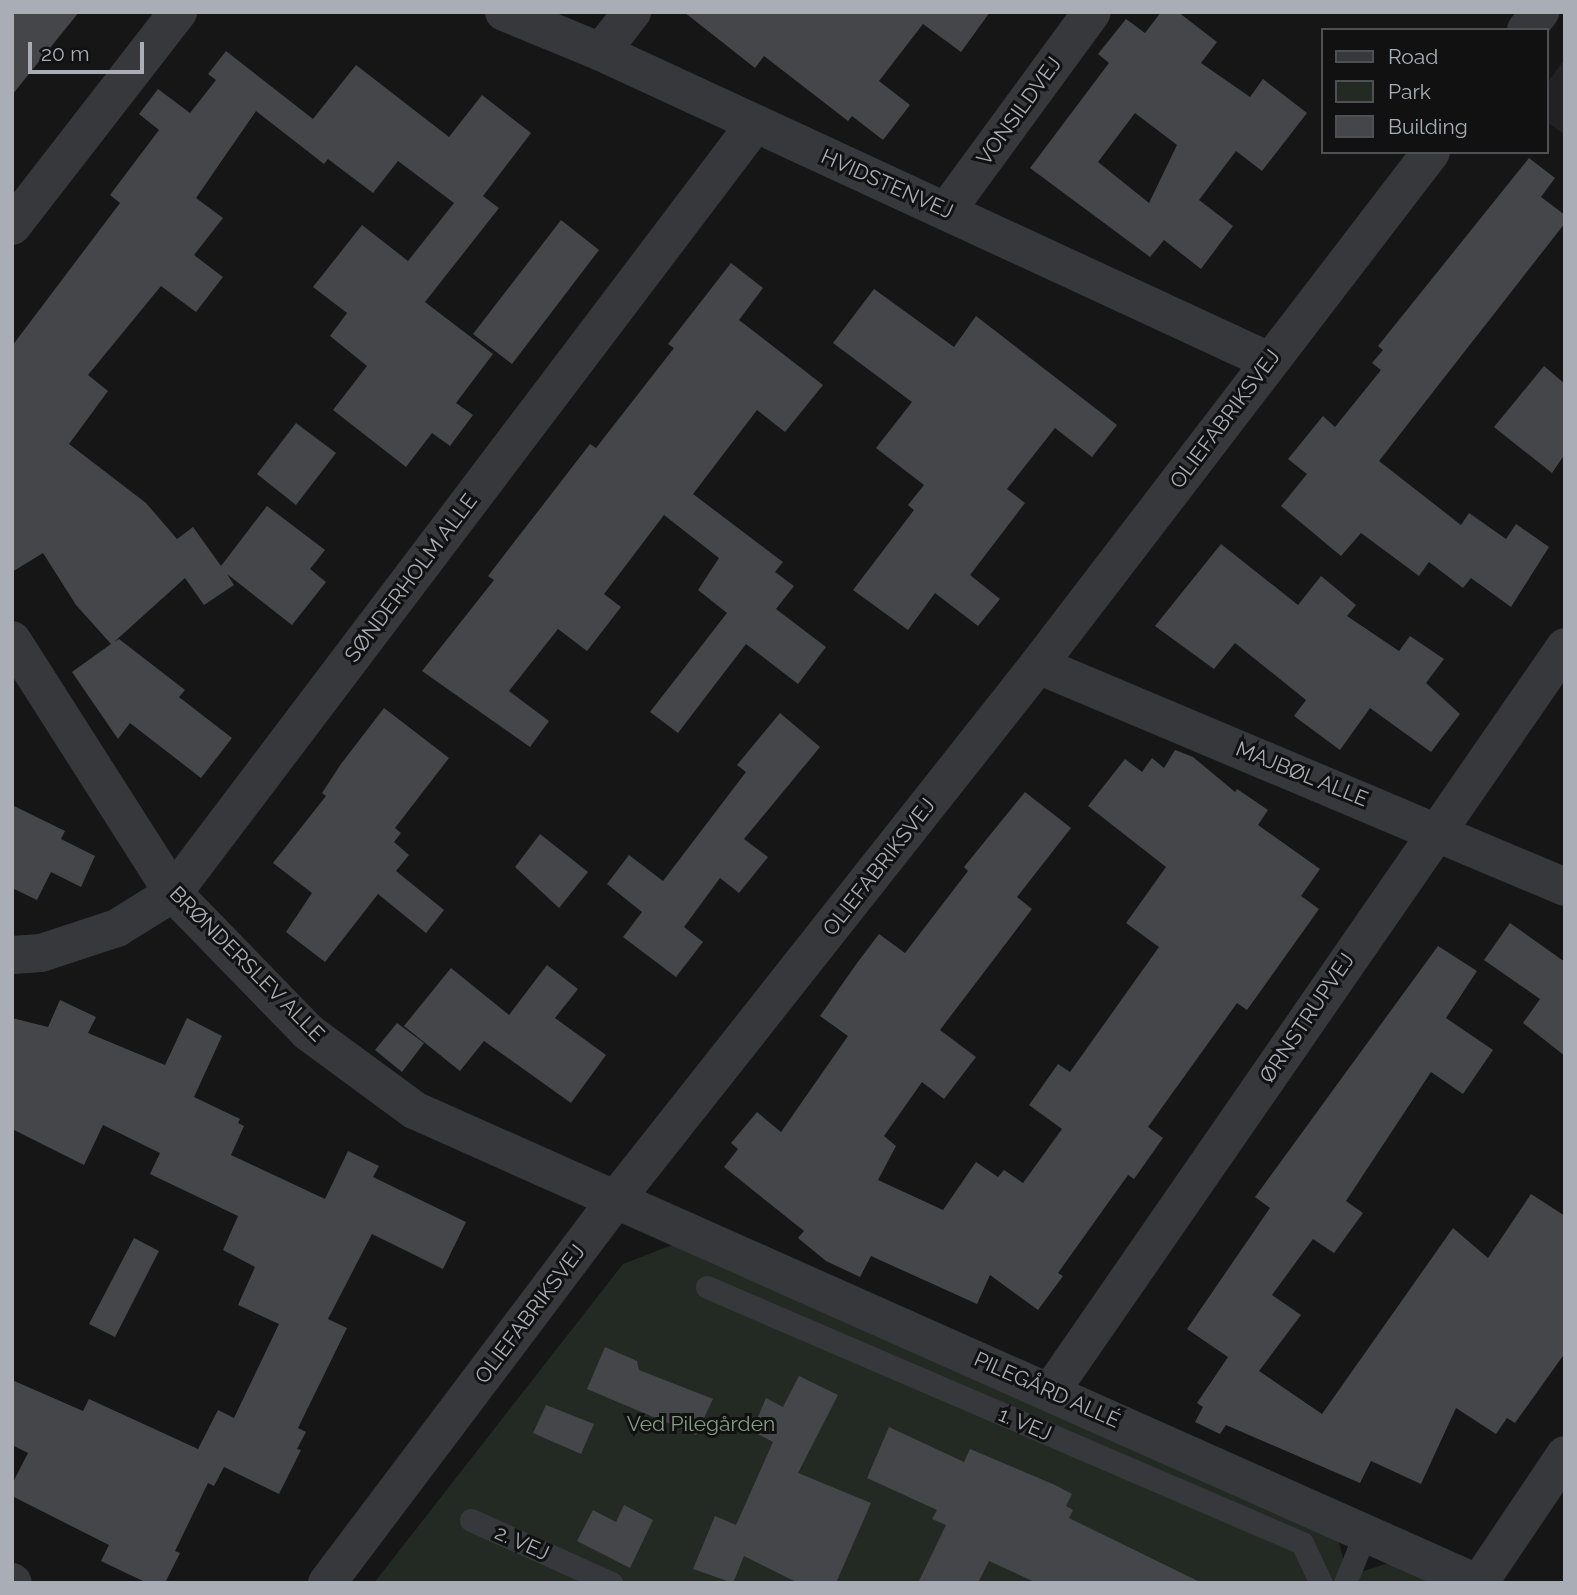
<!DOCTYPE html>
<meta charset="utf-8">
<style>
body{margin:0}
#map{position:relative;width:1577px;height:1595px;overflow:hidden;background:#161617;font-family:Raleway,sans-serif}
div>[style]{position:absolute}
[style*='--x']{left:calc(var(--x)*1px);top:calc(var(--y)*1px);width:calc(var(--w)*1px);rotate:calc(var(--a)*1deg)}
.built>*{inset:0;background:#222224}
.green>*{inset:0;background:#222a23}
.building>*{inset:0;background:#45464a}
.service>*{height:23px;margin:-11.5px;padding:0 11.5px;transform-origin:11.5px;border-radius:11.5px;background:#37383c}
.minor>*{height:38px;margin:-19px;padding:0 19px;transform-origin:19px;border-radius:19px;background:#37383c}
.tertiary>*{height:38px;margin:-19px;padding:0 19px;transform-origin:19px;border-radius:19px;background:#37383c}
span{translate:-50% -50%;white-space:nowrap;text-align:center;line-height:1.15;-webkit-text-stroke:6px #111112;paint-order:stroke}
.street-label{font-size:21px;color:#a9aeb6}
.park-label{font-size:21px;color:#829f82}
.frame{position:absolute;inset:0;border:14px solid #a9aeb6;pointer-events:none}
.legend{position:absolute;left:1321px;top:28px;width:228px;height:126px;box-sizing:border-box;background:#111112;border:2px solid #4e5054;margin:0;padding:9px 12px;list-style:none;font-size:21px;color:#a9aeb6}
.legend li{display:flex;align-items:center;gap:14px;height:35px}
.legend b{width:35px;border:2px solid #4e5054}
.scale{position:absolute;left:28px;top:42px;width:116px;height:32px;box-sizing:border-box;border:4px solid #a9aeb6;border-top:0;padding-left:9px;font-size:21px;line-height:24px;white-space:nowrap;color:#a9aeb6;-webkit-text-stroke:5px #111112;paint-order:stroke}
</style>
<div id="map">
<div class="built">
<i style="clip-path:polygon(1565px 59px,1565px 135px,1547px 122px,1547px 83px)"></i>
</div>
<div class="green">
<i style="clip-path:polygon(680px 1242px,1337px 1536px,1348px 1576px,1395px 1561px,1442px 1583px,374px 1583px,623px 1264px)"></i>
</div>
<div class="building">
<i style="clip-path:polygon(12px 12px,79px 12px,12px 95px)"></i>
<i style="clip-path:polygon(684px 12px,990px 12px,961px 52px,923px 24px,879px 81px,910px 105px,883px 140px,852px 116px,848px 121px,764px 56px,755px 68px)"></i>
<i style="clip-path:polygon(evenodd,1161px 12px,1178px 12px,1217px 42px,1201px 63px,1250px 97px,1263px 79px,1307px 113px,1262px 171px,1236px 151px,1199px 200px,1233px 226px,1201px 269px,1164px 240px,1150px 257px,1030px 168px,1109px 63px,1098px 54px,1126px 19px,1145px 33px,1161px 12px,1135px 113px,1177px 145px,1149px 203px,1098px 162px,1135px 113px)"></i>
<i style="clip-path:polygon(226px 51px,313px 119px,356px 65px,449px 137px,482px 95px,531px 133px,483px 196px,499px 208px,425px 302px,493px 354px,456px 403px,473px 415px,450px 446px,432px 433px,406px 467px,333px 410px,367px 366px,330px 336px,347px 313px,313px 287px,362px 225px,408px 261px,454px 203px,398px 161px,373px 193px,328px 159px,324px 164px,256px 111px,196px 198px,223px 218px,194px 255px,223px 277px,196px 312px,161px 286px,88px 375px,108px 391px,69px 444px,146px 503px,177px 539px,193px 527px,221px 566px,267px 506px,325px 550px,310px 569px,326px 582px,292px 625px,227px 574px,234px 585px,204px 605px,185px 578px,114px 642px,119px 639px,185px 690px,179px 697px,232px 738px,201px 778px,130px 723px,118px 739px,72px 672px,111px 644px,76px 605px,43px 553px,12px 572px,12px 346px,120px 203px,110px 195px,159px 130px,139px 114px,158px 89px,190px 113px,216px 80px,208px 74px)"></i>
<i style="clip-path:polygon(1529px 158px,1555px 178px,1541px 197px,1565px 215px,1565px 223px,1379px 461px,1461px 525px,1469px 513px,1506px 539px,1516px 524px,1549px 547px,1511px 607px,1471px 578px,1463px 588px,1429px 562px,1419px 576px,1361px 533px,1341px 556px,1281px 506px,1307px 474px,1288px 459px,1323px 416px,1335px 427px,1381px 370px,1372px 363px,1383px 350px,1378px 346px)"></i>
<i style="clip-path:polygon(561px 220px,599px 250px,512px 364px,473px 334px)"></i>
<i style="clip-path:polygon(731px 263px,763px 288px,739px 320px,823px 385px,785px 432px,757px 410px,693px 494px,783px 562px,775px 572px,794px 586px,776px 609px,826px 647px,798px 684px,746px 644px,678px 733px,650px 712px,727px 613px,698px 590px,719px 558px,664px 515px,604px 594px,621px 607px,587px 651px,558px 629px,509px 691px,549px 721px,530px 747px,422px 671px,494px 580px,488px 576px,590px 444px,596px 448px,674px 348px,668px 344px)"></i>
<i style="clip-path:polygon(874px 289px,954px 347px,976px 316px,1117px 425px,1092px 457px,1055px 428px,1007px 489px,1025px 503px,970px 575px,1000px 599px,978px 626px,935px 593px,908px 630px,853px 590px,914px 510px,908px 505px,924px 485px,876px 448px,912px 402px,833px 343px)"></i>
<i style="clip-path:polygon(1544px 366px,1565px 384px,1565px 454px,1552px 473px,1494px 427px)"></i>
<i style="clip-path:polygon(296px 423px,336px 453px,296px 505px,257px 474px)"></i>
<i style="clip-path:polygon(1221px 544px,1298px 605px,1321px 576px,1356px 605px,1347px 616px,1399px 651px,1410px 636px,1444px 659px,1426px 683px,1460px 714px,1431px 752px,1370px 708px,1340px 750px,1294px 716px,1306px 700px,1235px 643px,1214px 669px,1155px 626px)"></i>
<i style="clip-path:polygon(384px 708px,449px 758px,395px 828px,401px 833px,394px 842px,409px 855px,396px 871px,444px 910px,426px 933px,378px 894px,325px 962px,286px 932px,312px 893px,273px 863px,326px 796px,322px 793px,341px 764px)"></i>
<i style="clip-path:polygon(780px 713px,820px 747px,744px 839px,768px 857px,739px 893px,720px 878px,684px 927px,703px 942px,676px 977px,623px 937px,642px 912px,607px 884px,629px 855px,663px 881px,746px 772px,737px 765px)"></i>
<i style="clip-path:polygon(1175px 750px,1193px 757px,1235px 792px,1237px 789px,1268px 810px,1258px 825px,1320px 869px,1301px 896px,1319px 909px,1247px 1010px,1237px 1003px,1148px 1127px,1163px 1138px,1134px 1179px,1128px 1175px,1058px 1273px,1063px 1276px,1038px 1310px,990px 1275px,977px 1304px,871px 1256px,860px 1277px,826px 1261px,798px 1238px,804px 1231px,724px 1167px,738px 1149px,731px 1143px,757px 1112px,781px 1132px,848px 1036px,820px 1016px,857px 963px,879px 934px,905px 953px,968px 871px,964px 867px,1025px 792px,1071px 828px,1017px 897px,1032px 909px,940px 1030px,976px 1057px,944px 1099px,922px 1082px,884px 1136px,896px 1146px,878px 1180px,943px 1210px,976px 1162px,998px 1177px,1004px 1170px,1023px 1183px,1062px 1129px,1029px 1105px,1058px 1064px,1070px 1072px,1159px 947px,1126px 923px,1166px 867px,1088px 806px,1125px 759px,1142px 772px,1152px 758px,1164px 768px)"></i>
<i style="clip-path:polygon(12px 805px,65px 831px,61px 839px,95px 856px,81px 887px,51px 872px,37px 900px,12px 888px)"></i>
<i style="clip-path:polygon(540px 834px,588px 872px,559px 908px,515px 867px)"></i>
<i style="clip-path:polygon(1510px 923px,1565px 962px,1565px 1056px,1523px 1023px,1540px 999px,1484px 960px)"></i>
<i style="clip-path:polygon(1438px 946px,1477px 971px,1446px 1018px,1493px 1050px,1463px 1094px,1431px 1072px,1346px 1201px,1363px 1213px,1334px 1253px,1313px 1239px,1272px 1295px,1301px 1315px,1259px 1371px,1322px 1414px,1453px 1228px,1488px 1258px,1531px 1194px,1565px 1216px,1565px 1353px,1515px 1423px,1507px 1418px,1496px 1434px,1456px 1408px,1421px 1484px,1371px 1461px,1360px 1483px,1226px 1425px,1220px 1434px,1195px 1422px,1203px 1407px,1197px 1403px,1228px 1357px,1187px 1329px,1270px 1208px,1255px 1197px)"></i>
<i style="clip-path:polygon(547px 965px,578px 989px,555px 1018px,606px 1055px,571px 1103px,484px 1041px,460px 1071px,404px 1026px,451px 968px,509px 1015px)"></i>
<i style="clip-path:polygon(60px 1000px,96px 1017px,88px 1033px,165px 1065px,187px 1018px,222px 1036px,194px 1097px,240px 1119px,238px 1123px,244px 1126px,231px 1155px,325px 1199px,348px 1151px,379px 1166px,373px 1177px,466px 1222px,443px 1269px,372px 1234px,328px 1319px,347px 1328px,298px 1428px,306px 1432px,297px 1449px,301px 1450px,279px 1494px,224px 1467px,214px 1486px,208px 1483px,175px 1551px,180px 1553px,165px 1583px,147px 1583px,101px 1561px,109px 1545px,12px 1496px,12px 1484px,28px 1453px,12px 1445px,12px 1380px,83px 1411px,89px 1399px,198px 1449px,218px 1410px,234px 1418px,279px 1324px,238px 1305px,255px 1267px,223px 1250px,238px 1216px,150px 1174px,160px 1153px,103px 1125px,84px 1165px,12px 1129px,12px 1018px,48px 1027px)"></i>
<i style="clip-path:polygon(397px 1023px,424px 1043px,402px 1072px,375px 1050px)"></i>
<i style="clip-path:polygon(134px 1238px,159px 1251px,115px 1337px,89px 1324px)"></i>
<i style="clip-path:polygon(605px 1347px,637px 1361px,639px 1370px,713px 1399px,696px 1435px,587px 1389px)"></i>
<i style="clip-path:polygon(799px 1376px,838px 1395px,798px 1473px,871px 1503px,836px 1583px,798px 1583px,744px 1556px,733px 1583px,693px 1569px,715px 1516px,736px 1525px,773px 1442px,752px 1431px,766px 1398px,783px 1407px)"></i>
<i style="clip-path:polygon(546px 1405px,594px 1424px,581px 1454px,533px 1433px)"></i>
<i style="clip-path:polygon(889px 1427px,964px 1462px,970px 1449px,1055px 1485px,1072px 1494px,1066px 1506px,1073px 1510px,1069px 1518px,1202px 1583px,1037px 1583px,989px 1561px,978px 1583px,918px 1583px,946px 1525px,932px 1519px,937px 1510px,867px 1478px)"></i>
<i style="clip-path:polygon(624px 1505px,653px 1520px,630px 1568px,577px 1541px,593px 1510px,616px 1522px)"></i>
</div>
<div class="service">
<i style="--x:707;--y:1287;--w:648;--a:23.28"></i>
<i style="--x:1302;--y:1543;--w:44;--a:64.6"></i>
<i style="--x:471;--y:1520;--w:154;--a:24.2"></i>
<i style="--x:1345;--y:1583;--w:56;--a:-68"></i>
</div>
<div class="minor">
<i style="--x:504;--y:12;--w:105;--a:22.4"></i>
<i style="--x:601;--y:52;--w:736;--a:24.82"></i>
<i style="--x:601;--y:52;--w:51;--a:-52.2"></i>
<i style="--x:947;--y:210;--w:245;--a:-53.8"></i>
<i style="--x:12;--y:226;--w:271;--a:-52.2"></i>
<i style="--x:12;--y:640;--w:300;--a:57.5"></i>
<i style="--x:173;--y:893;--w:194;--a:45.8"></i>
<i style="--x:308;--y:1032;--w:132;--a:36.3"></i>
<i style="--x:414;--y:1110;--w:1163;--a:23.99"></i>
<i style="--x:1038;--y:665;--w:572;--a:22.84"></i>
<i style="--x:12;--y:955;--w:29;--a:-4"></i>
<i style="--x:41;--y:953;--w:80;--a:-18.2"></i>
<i style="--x:117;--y:928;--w:66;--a:-32"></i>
<i style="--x:173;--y:893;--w:964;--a:-52.88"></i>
<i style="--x:1051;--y:1391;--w:904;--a:-55.36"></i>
<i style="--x:12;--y:1582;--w:1;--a:45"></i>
<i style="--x:1479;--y:1583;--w:154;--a:-56.1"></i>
</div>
<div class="tertiary">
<i style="--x:1526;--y:30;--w:23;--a:-52"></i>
<i style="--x:327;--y:1583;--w:481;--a:-53"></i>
<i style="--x:616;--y:1199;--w:681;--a:-51.68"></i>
<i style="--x:1038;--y:665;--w:646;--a:-52.54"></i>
</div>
<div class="street-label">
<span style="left:1019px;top:111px;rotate:-54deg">VONSILDVEJ</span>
<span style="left:887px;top:184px;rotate:24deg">HVIDSTENVEJ</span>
<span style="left:1225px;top:419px;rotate:-53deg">OLIEFABRIKSVEJ</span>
<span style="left:411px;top:578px;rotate:-53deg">SØNDERHOLM ALLE</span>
<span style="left:1302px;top:774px;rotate:22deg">MAJBØL ALLE</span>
<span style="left:879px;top:867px;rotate:-52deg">OLIEFABRIKSVEJ</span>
<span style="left:247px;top:964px;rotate:45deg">BRØNDERSLEV ALLE</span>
<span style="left:1307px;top:1018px;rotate:-56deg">ØRNSTRUPVEJ</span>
<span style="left:530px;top:1314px;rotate:-53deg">OLIEFABRIKSVEJ</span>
<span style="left:1047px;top:1390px;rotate:24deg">PILEGÅRD ALLÉ</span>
<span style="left:1025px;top:1424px;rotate:23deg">1. VEJ</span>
<span style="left:522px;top:1543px;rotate:24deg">2. VEJ</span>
</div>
<div class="park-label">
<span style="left:701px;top:1424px">Ved Pilegården</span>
</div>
<div class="frame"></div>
<ul class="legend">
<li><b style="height:9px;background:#37383c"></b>Road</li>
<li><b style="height:19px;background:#222a23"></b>Park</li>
<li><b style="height:19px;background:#45464a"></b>Building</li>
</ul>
<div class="scale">20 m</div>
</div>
